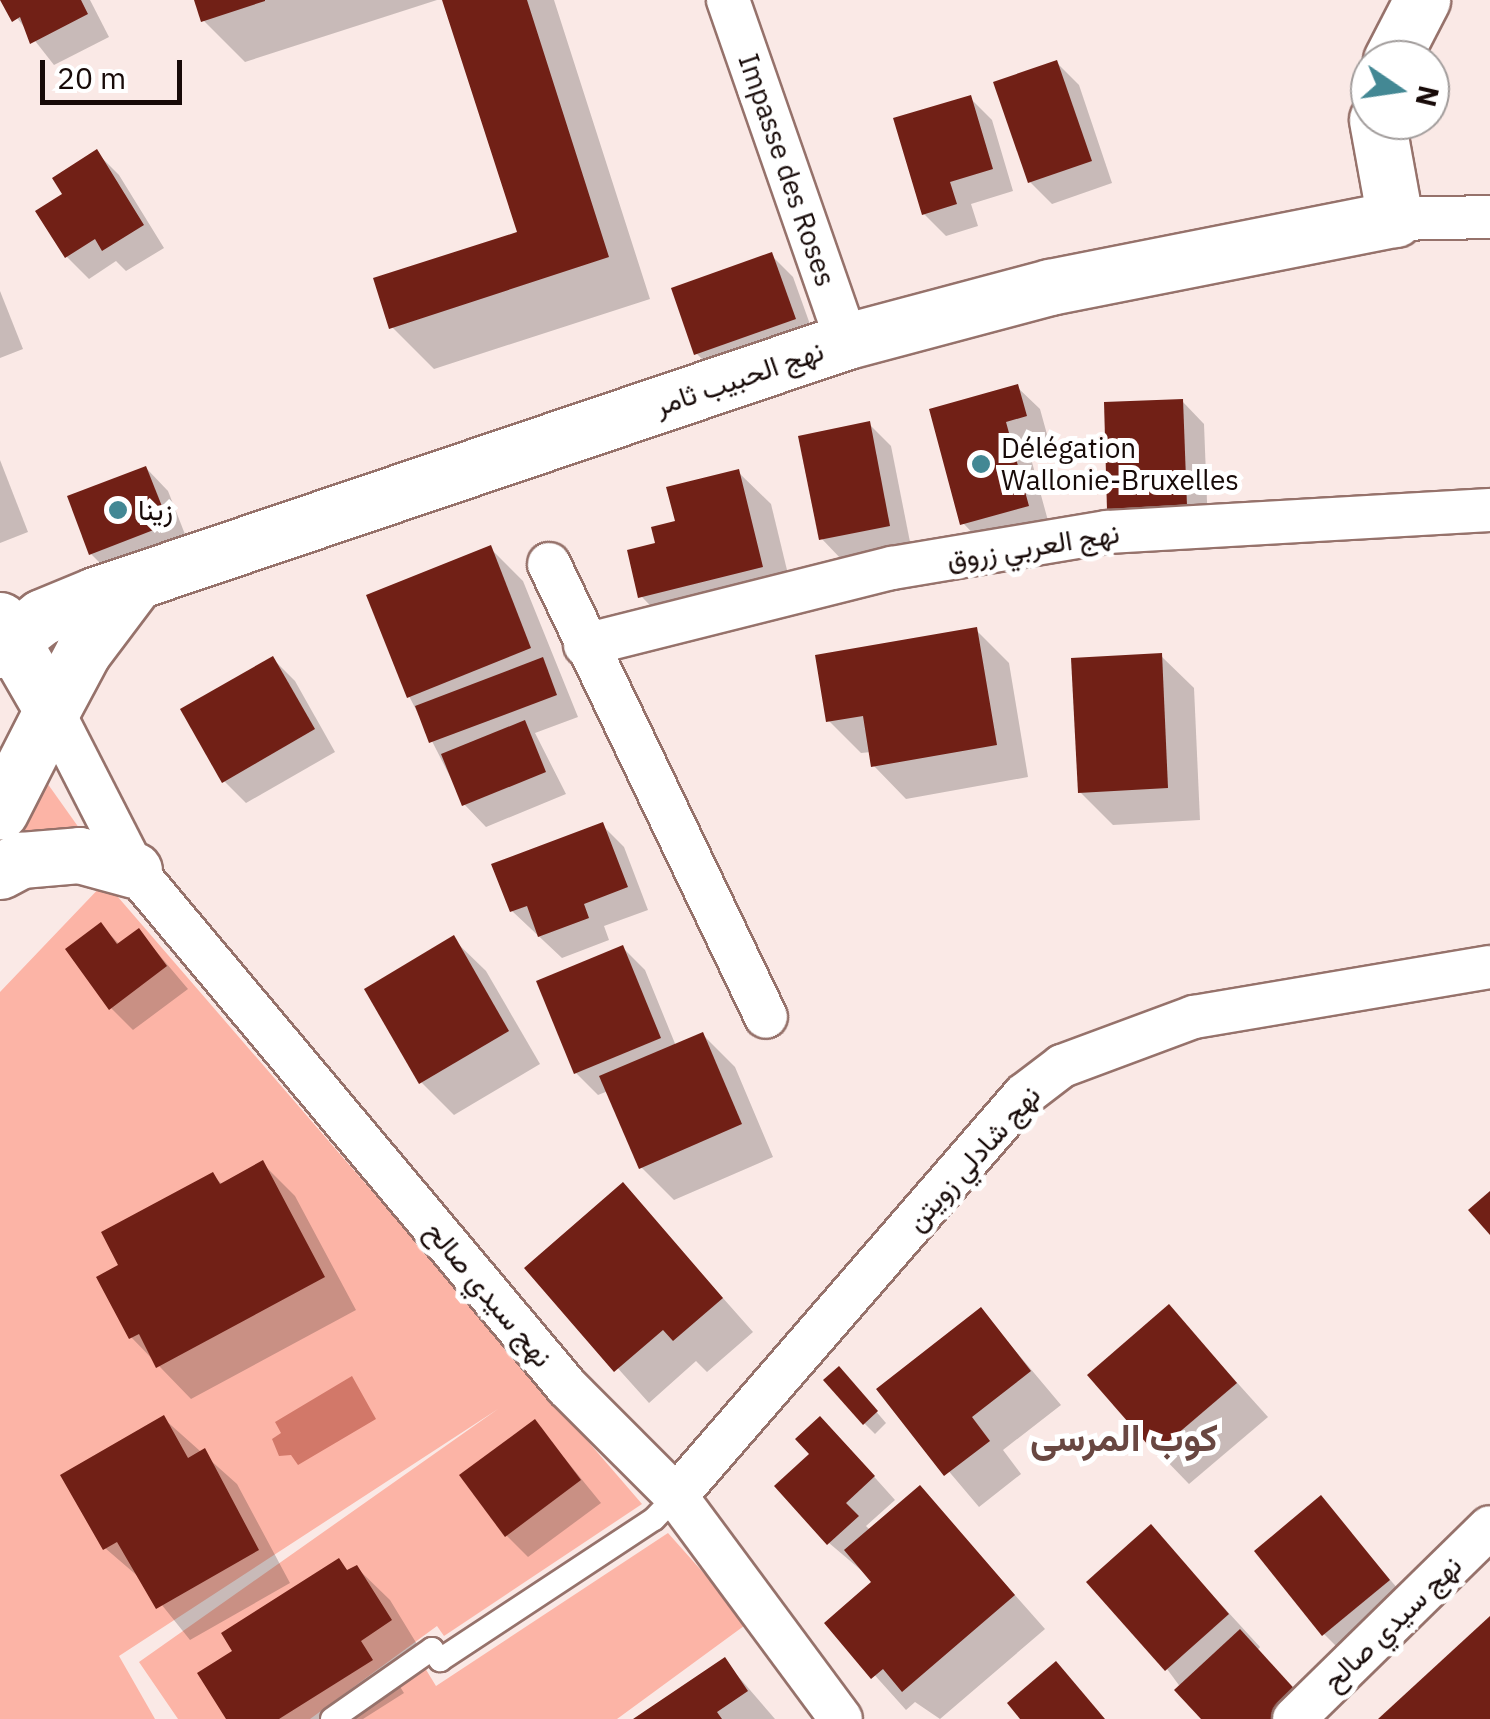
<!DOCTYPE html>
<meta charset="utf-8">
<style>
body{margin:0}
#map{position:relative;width:1490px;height:1719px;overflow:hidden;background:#fae9e6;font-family:"IBM Plex Sans",Vazirmatn,sans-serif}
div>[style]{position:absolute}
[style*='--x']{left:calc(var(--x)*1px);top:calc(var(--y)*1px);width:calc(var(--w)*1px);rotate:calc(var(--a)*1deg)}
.green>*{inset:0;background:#fcb4a6}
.water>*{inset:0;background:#d27869}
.shadow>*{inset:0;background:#0003}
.building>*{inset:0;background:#712016}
.roads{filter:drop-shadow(2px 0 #96726b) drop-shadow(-2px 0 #96726b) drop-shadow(0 2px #96726b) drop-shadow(0 -2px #96726b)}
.lane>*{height:22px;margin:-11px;padding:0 11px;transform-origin:11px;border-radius:11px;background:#fff}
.street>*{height:42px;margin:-21px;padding:0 21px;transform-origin:21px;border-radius:21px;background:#fff}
.secondary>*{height:55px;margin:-27.5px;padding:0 27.5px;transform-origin:27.5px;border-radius:27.5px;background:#fff}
.dots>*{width:28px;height:28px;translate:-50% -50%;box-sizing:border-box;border:5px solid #fff;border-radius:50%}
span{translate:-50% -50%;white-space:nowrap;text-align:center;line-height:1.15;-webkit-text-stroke:10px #fff;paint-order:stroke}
.street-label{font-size:28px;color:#170a08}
.poi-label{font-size:28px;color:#170a08}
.left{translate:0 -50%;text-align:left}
.district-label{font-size:38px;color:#694741;font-weight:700}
.north{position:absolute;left:1350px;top:40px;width:100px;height:100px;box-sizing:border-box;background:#fff;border:2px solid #a29d9c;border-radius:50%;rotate:103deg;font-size:28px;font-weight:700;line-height:40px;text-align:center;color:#170a08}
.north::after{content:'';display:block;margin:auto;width:35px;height:45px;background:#438894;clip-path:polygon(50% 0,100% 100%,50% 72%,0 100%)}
.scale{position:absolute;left:40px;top:60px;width:142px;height:45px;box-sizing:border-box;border:5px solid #170a08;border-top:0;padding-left:12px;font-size:30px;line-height:35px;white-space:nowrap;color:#170a08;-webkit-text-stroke:8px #fff;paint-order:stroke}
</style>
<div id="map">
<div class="green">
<i style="clip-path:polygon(40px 773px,89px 842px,8px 844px)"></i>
<i style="clip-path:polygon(105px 882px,642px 1504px,444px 1636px,437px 1626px,310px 1719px,178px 1719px,139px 1662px,498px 1409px,119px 1656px,155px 1719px,0 1719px,0 992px)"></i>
<i style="clip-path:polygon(668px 1533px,748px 1623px,617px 1719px,354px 1719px,425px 1668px,436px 1686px)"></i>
</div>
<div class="water">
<i style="clip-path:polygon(352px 1376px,376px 1419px,298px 1465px,291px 1455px,279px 1456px,272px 1439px,281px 1433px,275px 1422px)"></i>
</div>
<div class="shadow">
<i style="clip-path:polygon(3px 0,90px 0,109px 37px,54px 65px)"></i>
<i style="clip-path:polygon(196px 0,437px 0,245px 62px,203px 20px)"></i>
<i style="clip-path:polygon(445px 0,554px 0,650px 299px,434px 369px,392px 327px,520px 234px)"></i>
<i style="clip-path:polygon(1057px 63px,1079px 85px,1112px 183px,1052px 204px,1030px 182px)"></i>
<i style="clip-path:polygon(970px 98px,992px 120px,1013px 191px,971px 204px,978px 226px,946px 236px,924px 214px)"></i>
<i style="clip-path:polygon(97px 153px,119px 175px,164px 248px,126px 271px,116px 261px,89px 279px,67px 257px,66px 195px)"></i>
<i style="clip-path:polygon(771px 255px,793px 277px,816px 341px,718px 375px,696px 353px)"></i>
<i style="clip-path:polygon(0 291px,23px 349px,0 358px)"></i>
<i style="clip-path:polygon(1017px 387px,1040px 409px,1048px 438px,1027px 444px,1050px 528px,985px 546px,963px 523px)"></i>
<i style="clip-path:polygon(1182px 401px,1204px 424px,1208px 527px,1132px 531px,1110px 508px)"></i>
<i style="clip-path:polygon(869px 424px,891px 446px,911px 547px,843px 561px,821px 538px)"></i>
<i style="clip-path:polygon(0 460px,28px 532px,0 543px)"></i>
<i style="clip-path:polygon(146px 468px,168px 491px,190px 547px,113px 576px,91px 554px)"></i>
<i style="clip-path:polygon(738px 472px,771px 504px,794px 599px,673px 629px,641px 596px,658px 544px)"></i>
<i style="clip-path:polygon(490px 548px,523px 581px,578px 717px,535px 733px,566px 794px,486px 827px,464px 804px,409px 696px)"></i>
<i style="clip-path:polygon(976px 630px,1009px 663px,1028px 777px,906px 799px,874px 766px,871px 752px,861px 753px,829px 721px)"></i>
<i style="clip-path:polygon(1161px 656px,1194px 688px,1200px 820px,1113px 825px,1080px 792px)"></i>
<i style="clip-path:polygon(273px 659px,295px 681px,335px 752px,246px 803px,224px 781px)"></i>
<i style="clip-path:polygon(602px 825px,624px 847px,648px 910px,604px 926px,609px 940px,562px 958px,512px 911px)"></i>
<i style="clip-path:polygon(101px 925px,120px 945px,139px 931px,188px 989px,133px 1030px,111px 1008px)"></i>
<i style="clip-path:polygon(453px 939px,486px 971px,540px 1064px,454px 1115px,421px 1082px)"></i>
<i style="clip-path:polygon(623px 948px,645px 970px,676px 1046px,702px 1034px,735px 1067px,773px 1157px,674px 1200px,641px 1167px,608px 1091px,598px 1095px,576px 1073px)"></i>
<i style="clip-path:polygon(262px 1163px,295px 1196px,356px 1310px,191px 1399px,131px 1337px,121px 1266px,212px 1175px,223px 1185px)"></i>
<i style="clip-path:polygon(623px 1185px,753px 1332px,707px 1372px,696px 1361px,649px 1403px,528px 1268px)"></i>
<i style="clip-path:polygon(1169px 1307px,1268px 1417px,1189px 1484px,1157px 1451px)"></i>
<i style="clip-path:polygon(981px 1310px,1061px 1405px,1003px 1450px,1021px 1474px,979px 1507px,880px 1390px)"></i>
<i style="clip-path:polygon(849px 1380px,886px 1423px,875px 1434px,864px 1423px)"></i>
<i style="clip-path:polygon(163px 1418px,237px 1484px,290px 1583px,190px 1640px,141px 1579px,105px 1548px)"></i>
<i style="clip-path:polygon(535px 1422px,601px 1503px,528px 1557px,506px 1535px)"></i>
<i style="clip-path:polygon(842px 1441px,895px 1500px,866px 1526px,871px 1531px,920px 1488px,1045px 1629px,940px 1719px,915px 1702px,906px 1710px,828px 1623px,875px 1582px,829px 1543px)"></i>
<i style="clip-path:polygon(1321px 1499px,1410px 1603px,1346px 1656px,1324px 1634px)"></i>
<i style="clip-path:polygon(1151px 1528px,1260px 1647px,1204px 1719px,1167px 1669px)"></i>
<i style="clip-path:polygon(338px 1561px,349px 1572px,357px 1568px,390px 1600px,423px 1654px,392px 1674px,404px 1693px,363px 1719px,229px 1719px,236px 1652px)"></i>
<i style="clip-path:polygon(725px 1661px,775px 1719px,638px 1719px)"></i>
</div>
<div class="building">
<i style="clip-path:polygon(0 0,81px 0,88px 14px,30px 44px,20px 17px,12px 22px)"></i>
<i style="clip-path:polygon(194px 0,265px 0,265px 1px,201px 22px)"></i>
<i style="clip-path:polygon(442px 0,527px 0,609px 257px,389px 329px,373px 278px,517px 232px)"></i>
<i style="clip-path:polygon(1057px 60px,1092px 161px,1028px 183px,993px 82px)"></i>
<i style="clip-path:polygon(971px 95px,993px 169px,950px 182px,957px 204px,922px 215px,893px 118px)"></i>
<i style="clip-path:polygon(97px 149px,144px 225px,102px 251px,95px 239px,65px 258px,35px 211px,62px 194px,52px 178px)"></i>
<i style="clip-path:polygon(772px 252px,796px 319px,694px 355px,671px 288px)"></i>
<i style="clip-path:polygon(1018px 384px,1027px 416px,1006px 422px,1029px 506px,960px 525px,929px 409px)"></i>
<i style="clip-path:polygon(1183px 399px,1187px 506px,1107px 510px,1104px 402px)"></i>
<i style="clip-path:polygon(870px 421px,890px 526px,819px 540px,798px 436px)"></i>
<i style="clip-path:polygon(146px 466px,169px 524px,89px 555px,67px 496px)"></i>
<i style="clip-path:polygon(739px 469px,763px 567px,638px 598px,627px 550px,655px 543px,651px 527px,675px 521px,666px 487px)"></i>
<i style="clip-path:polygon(491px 545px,531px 648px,407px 698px,366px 595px)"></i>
<i style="clip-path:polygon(977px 627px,997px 745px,871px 767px,863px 716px,826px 722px,815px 655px)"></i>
<i style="clip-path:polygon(1162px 653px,1168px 788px,1078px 793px,1071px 658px)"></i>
<i style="clip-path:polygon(273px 656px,315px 729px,222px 783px,180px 709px)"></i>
<i style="clip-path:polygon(543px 657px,557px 695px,429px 743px,415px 706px)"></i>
<i style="clip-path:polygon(525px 720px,546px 772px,462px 806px,441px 754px)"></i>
<i style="clip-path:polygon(603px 822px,628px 887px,584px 904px,589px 918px,538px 937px,527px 906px,510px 912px,491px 864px)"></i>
<i style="clip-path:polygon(101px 922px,117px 944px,139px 928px,167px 966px,109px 1010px,65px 949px)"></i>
<i style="clip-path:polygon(454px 935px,509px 1031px,419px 1084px,364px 989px)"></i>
<i style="clip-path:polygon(623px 945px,661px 1038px,574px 1074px,536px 981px)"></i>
<i style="clip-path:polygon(703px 1032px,742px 1124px,639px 1169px,599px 1076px)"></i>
<i style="clip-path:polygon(263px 1160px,325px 1277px,156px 1368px,139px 1334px,129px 1339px,96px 1277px,118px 1265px,101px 1232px,213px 1172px,220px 1184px)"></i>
<i style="clip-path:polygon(623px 1182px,723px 1298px,673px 1341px,663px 1330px,614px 1372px,524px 1268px)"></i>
<i style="clip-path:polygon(1490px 1191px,1490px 1235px,1468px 1210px)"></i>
<i style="clip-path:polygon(1169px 1304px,1237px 1383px,1155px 1453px,1087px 1375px)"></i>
<i style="clip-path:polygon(981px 1307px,1031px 1371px,972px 1417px,990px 1441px,944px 1476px,876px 1389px)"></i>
<i style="clip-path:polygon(839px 1366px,878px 1411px,863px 1425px,823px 1380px)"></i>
<i style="clip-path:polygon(164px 1415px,188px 1458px,205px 1448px,259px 1550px,156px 1609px,117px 1542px,103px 1550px,60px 1475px)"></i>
<i style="clip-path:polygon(820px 1416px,875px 1476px,846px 1503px,859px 1516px,827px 1545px,774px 1486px,809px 1454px,795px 1439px)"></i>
<i style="clip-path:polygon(535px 1419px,581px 1480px,505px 1537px,459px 1475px)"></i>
<i style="clip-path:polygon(920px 1485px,1015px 1595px,902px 1692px,883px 1669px,871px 1679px,824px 1623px,871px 1582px,844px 1550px)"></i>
<i style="clip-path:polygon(1321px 1495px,1390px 1580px,1322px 1636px,1254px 1551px)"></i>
<i style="clip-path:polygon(1151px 1524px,1229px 1614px,1165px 1671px,1086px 1582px)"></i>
<i style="clip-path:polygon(339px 1558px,347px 1570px,357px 1565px,392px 1620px,361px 1641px,373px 1660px,279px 1719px,226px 1719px,197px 1673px,232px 1651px,221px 1633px)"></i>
<i style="clip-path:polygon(1490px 1616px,1490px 1719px,1378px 1719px)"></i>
<i style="clip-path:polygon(1240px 1629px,1300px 1695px,1274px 1719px,1201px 1719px,1174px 1690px)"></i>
<i style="clip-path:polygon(725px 1657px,748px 1691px,717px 1712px,722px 1719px,633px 1719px)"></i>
<i style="clip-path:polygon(1056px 1661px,1105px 1719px,1020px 1719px,1007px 1703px)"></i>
</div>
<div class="roads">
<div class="lane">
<i style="--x:332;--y:1719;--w:122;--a:-35"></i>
<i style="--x:432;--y:1649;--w:14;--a:54"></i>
<i style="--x:440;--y:1660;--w:256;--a:-33.4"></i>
<i style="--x:654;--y:1519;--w:32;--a:-46"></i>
</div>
<div class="street">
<i style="--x:728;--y:0;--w:361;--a:70.8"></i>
<i style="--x:1395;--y:219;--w:95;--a:-1.2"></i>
<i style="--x:549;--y:564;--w:502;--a:64.4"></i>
<i style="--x:585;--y:645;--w:317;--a:-14.1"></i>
<i style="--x:892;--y:568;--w:218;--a:-9.5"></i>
<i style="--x:1107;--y:532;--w:384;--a:-3.3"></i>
<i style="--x:52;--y:710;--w:180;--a:62.9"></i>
<i style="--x:134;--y:870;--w:674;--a:50.05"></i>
<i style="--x:567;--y:1387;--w:154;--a:45"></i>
<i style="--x:676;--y:1496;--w:277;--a:53.5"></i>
<i style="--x:676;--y:1496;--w:531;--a:-49.05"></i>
<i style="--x:1024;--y:1095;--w:48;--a:-37.3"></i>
<i style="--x:1062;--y:1066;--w:141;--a:-20.4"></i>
<i style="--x:1194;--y:1017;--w:300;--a:-9.6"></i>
<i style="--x:1294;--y:1719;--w:274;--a:-44.4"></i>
</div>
<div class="secondary">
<i style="--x:1391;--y:60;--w:68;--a:-62.7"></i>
<i style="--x:0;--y:620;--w:104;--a:60"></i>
<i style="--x:52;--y:710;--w:114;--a:117"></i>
<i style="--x:0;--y:650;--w:53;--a:-38.2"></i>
<i style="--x:42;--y:617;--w:57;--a:-22.5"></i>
<i style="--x:95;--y:595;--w:794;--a:-18.66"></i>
<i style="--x:847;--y:341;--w:210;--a:-14.9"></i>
<i style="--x:1050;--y:287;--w:352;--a:-11.2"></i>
<i style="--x:1395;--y:219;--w:101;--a:-100.3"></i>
<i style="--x:52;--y:710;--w:66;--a:-61.9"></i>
<i style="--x:83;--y:652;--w:86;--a:-53"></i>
<i style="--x:0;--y:871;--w:24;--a:-28"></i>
<i style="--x:21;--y:860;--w:58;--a:-4.9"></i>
<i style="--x:79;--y:855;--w:57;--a:15.3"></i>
</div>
</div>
<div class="dots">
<i style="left:981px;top:464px;background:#438894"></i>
<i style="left:118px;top:510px;background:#438894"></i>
</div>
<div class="street-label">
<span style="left:787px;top:170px;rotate:71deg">Impasse des Roses</span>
<span style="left:739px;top:378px;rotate:-19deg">نهج الحبيب ثامر</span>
<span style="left:1033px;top:546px;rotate:-9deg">نهج العربي زروق</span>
<span style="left:973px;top:1158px;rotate:-48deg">نهج شادلي زويتن</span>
<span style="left:489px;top:1294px;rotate:50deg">نهج سيدي صالح</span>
<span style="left:1392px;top:1623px;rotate:-44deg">نهج سيدي صالح</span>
</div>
<div class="poi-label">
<span class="left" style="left:1001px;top:464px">Délégation<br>Wallonie-Bruxelles</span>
<span class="left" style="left:138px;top:510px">زينا</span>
</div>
<div class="district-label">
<span style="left:1124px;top:1437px">كوب المرسى</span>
</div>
<div class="north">N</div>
<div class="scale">20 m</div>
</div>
